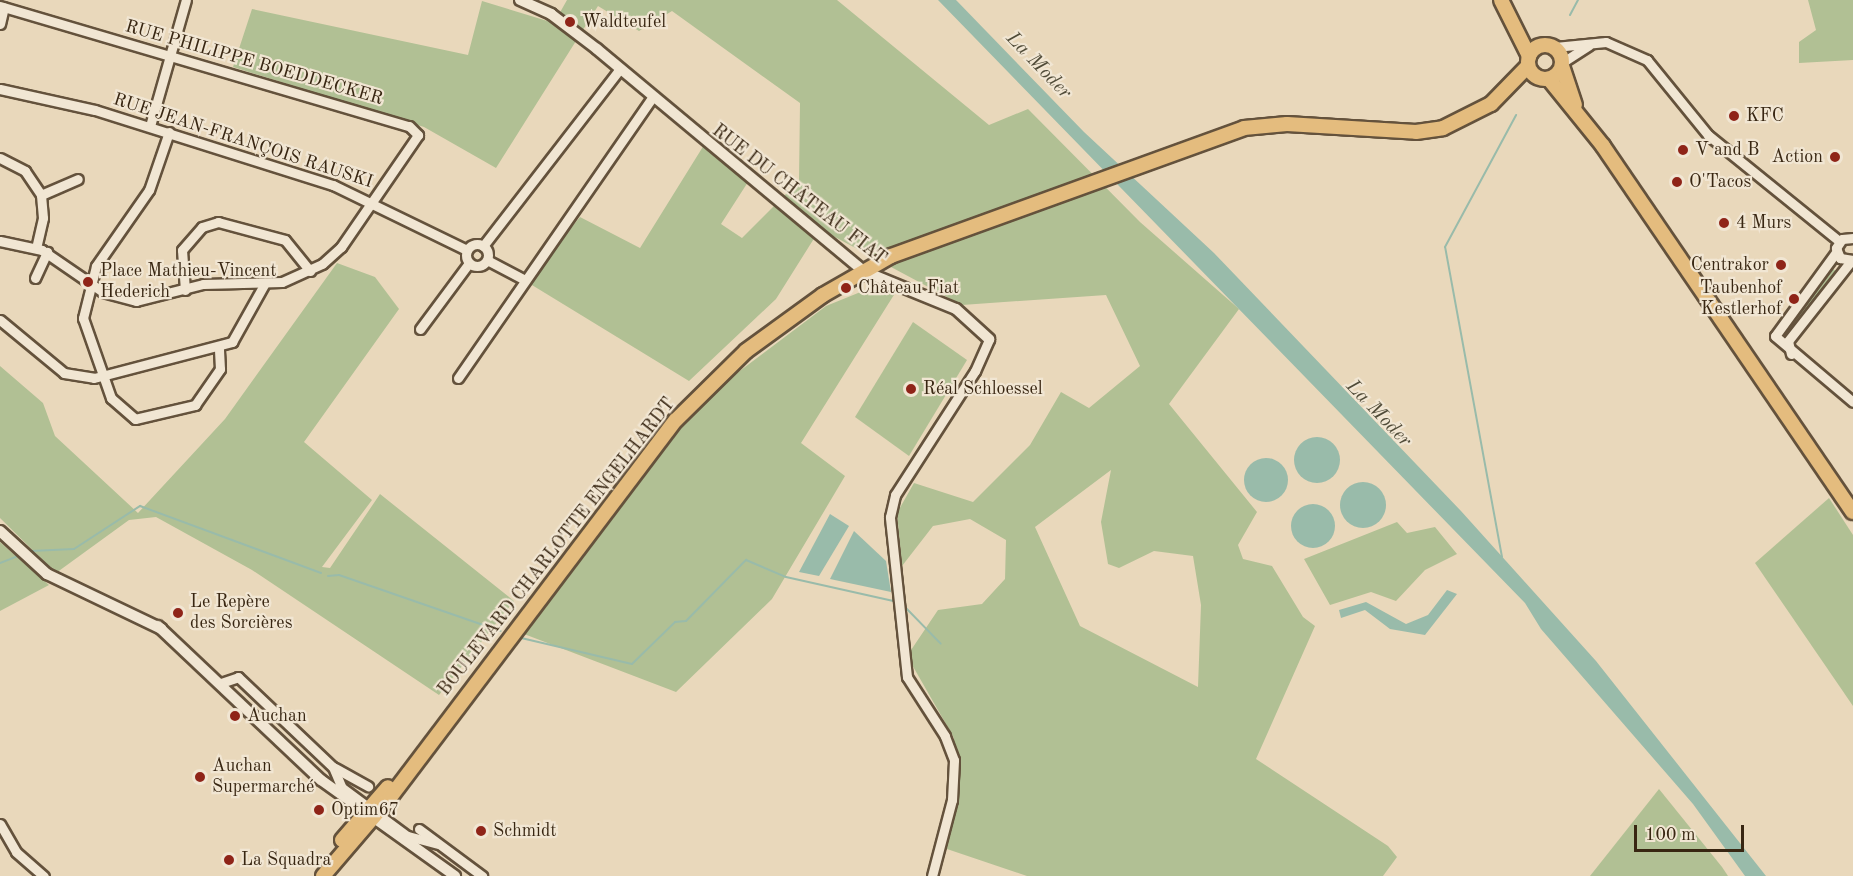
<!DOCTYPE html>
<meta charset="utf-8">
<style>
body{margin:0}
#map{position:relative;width:1853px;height:876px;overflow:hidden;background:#e9d8bb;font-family:"Old Standard TT",serif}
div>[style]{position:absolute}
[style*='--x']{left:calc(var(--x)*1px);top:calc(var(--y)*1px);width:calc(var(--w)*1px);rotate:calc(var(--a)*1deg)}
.green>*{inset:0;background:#b1c094}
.water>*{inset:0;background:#9ba}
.round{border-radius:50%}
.stream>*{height:2px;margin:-1px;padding:0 1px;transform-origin:1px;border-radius:1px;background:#9ba}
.roads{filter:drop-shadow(2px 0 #64523c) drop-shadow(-2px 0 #64523c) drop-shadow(0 2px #64523c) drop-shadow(0 -2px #64523c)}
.minor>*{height:9px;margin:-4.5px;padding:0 4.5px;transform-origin:4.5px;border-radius:4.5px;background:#f1e6d3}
.minor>.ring{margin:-4.5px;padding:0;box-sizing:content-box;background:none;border:9px solid #f1e6d3;border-radius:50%}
.tertiary>*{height:10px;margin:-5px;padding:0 5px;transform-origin:5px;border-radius:5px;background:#f1e6d3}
.primary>*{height:14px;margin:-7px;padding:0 7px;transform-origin:7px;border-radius:7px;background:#e4bc7e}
.primary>.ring{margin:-7px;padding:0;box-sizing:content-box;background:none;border:14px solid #e4bc7e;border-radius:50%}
.dots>*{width:16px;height:16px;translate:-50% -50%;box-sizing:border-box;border:3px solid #f1e6d3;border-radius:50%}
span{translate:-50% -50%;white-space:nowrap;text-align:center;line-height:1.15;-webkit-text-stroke:4.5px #f1e6d3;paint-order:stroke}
.poi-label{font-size:18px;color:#382612}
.left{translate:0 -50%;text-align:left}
.right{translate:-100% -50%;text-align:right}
.street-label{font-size:18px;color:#382612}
.water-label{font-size:20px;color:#504b38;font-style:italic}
.scale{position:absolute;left:1634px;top:825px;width:110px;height:27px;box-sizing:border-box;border:3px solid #382612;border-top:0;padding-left:8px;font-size:18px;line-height:21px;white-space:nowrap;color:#382612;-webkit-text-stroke:4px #f1e6d3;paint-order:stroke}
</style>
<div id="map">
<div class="green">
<i style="clip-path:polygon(evenodd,567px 0,837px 0,989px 125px,1028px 109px,1140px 222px,1239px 309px,1169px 404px,1257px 512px,1238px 545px,1243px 559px,1272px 566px,1303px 617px,1315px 626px,1256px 759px,1388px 846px,1397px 857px,1383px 876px,1027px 876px,947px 849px,954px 738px,907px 656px,938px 610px,982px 604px,1005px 579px,1006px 540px,970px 519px,933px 526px,902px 566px,897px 513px,914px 483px,973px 502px,1030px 445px,1061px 392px,1089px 408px,1140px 366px,1106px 295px,962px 305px,820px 229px,776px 299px,689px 381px,527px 282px,580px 217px,640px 248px,704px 145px,748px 182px,721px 224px,742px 238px,799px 181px,800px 103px,672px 11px,639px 31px,598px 6px,496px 168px,424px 127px,233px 67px,252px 9px,468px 55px,482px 1px,554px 23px,567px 0,1111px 470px,1101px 522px,1108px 564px,1119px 568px,1154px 551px,1193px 556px,1201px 605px,1198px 687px,1080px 626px,1035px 527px,1111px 470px)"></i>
<i style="clip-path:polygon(1808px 0,1853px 0,1853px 60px,1799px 63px,1799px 42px,1816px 30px)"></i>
<i style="clip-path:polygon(337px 263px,375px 277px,399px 309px,304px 442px,372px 500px,322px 567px,330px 568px,380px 494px,514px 601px,439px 695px,252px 570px,156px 517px,129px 520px,56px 573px,0 518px,0 366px,43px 403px,55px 436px,138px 513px,225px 419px)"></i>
<i style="clip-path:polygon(1829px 266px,1837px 272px,1782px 338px,1778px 332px)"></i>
<i style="clip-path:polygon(897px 290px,801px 443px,845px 476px,772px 599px,676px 692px,524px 634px,666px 443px,709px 394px,826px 306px,863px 291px)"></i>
<i style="clip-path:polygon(913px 322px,967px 360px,909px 456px,855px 417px)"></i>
<i style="clip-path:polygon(1829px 498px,1853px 535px,1853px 706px,1755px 563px)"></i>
<i style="clip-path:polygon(1397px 522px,1407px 533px,1435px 527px,1457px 554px,1425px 570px,1396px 601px,1371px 592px,1330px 605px,1304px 559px)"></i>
<i style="clip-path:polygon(0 542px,49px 585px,0 611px)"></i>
<i style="clip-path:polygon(1659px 789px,1722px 867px,1728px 876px,1590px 876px)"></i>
</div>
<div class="water">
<i style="clip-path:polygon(938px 0,956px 0,1084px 132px,1214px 253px,1461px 511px,1596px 661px,1766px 876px,1745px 876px,1693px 804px,1541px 629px,1525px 603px)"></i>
<i class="round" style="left:1294px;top:437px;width:46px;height:46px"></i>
<i class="round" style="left:1244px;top:458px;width:44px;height:44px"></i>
<i class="round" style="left:1340px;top:482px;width:46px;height:46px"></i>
<i class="round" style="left:1291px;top:504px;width:44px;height:44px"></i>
<i style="clip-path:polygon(830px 514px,849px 526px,819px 576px,799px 572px)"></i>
<i style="clip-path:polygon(854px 531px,886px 561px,891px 592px,830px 579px)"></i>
<i style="clip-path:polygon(1447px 590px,1457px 594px,1425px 635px,1390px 629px,1365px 610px,1341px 618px,1339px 610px,1366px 602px,1406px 624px,1428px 615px)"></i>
</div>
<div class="stream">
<i style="--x:1570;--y:15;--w:17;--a:-62"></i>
<i style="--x:31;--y:551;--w:43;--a:-2.7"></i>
<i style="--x:74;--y:549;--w:79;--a:-33.1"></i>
<i style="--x:140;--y:506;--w:193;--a:20.3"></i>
<i style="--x:1502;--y:557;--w:315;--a:-100.4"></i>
<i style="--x:1445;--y:247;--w:150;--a:-61.7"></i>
<i style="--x:0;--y:563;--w:17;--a:-21"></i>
<i style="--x:328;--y:576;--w:11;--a:-5"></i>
<i style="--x:339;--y:575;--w:171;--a:19.1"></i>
<i style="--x:903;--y:605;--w:54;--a:45.7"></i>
<i style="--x:517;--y:637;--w:118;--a:13.2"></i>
<i style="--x:632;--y:664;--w:60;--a:-44.3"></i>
<i style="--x:675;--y:622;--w:11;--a:-5"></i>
<i style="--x:686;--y:621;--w:86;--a:-45.5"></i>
<i style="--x:746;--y:560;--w:43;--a:23"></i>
<i style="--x:786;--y:577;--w:110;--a:12.6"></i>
</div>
<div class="roads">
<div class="minor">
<i style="--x:0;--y:6;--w:426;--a:16.4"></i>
<i style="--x:409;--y:126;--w:13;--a:45"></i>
<i style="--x:418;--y:135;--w:136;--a:124.5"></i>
<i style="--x:341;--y:247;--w:25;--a:138"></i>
<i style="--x:322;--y:264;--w:44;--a:155.8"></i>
<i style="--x:282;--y:282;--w:79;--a:178.5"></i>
<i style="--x:203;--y:284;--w:69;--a:165.8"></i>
<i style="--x:136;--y:301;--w:34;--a:-165"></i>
<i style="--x:103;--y:292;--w:74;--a:-145.5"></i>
<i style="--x:42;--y:250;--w:43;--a:-167.9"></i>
<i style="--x:0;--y:24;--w:17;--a:-77"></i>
<i style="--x:1555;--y:47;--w:51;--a:-5.6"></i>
<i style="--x:1606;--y:42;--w:45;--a:23.7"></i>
<i style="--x:1647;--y:60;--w:97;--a:50.9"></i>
<i style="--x:1708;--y:135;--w:169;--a:39"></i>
<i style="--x:1563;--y:62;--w:31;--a:-33"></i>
<i style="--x:0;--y:89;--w:97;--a:12.5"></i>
<i style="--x:95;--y:110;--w:250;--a:17.5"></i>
<i style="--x:333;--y:185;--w:149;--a:25.9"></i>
<i style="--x:150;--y:126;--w:131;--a:-74.1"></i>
<i style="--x:169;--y:132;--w:61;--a:109"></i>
<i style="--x:149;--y:190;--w:93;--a:124.9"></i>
<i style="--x:96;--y:266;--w:54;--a:104"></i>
<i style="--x:83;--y:318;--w:85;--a:70.7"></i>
<i style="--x:111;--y:398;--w:32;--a:41"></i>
<i style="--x:135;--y:419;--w:62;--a:-13.1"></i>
<i style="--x:195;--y:405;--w:44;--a:-55.2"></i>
<i style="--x:220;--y:369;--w:22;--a:-93"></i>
<i style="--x:0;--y:158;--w:28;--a:27"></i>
<i style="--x:25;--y:171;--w:29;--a:56"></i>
<i style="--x:41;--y:195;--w:23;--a:85"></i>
<i style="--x:43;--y:218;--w:31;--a:103"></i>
<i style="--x:41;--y:195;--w:40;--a:-23.4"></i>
<i style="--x:1853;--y:238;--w:11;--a:175"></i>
<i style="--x:1842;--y:239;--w:11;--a:124"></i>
<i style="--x:1836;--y:248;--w:11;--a:68"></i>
<i style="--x:1840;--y:258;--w:13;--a:9"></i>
<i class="ring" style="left:466px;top:244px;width:13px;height:13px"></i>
<i style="--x:483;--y:246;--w:224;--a:-52.3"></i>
<i style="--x:1837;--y:251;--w:105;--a:126.1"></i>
<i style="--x:1775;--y:336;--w:102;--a:40.2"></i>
<i style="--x:487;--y:260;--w:43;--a:27.8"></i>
<i style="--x:35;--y:278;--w:29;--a:-65"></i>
<i style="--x:185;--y:290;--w:40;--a:-94.3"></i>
<i style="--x:182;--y:250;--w:30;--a:-49"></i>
<i style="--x:202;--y:227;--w:17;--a:-17"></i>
<i style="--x:218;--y:222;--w:69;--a:15"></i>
<i style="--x:285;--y:240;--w:40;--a:51"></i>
<i style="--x:0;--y:320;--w:83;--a:39.6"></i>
<i style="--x:64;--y:373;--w:30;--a:9"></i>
<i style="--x:94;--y:378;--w:143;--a:-14.6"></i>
<i style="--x:232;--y:342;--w:68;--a:-60.8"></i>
<i style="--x:420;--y:329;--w:82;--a:-53.4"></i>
<i style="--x:1791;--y:354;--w:13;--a:-103"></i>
<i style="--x:1788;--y:341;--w:102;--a:-51.8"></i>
<i style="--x:458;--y:378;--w:341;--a:-55.3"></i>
<i style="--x:221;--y:683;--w:18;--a:-19"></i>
<i style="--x:238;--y:677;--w:131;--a:43.5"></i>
<i style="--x:333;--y:767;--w:23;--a:67"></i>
<i style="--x:335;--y:768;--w:38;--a:29"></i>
<i style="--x:0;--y:824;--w:32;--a:60"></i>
<i style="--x:16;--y:852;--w:37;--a:41"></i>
<i style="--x:419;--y:829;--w:79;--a:36.7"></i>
<i style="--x:408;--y:836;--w:30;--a:15"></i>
<i style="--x:932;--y:876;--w:79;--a:-75.3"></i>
<i style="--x:952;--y:800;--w:40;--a:-87.1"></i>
<i style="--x:954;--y:760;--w:26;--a:-111"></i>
<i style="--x:945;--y:736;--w:70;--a:-122.8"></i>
<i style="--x:907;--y:677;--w:161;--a:-96.1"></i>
<i style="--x:890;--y:517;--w:23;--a:-77"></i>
<i style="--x:895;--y:495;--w:148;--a:-57.2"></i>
<i style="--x:975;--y:371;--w:35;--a:-66"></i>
</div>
<div class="tertiary">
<i style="--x:520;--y:0;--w:34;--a:24"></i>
<i style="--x:551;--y:14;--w:58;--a:37.3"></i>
<i style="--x:597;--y:49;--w:346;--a:39.8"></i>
<i style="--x:863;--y:271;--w:100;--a:22.2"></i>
<i style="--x:956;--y:309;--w:45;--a:42.3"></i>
<i style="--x:0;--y:531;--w:64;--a:42.5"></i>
<i style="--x:47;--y:574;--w:127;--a:25.6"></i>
<i style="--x:158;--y:626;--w:224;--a:43.4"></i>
<i style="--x:321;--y:780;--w:165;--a:35.6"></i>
<i style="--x:340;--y:787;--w:92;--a:36.6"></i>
</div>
<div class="primary">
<i style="--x:1501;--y:0;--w:63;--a:63.4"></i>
<i class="ring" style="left:1528px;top:45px;width:20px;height:20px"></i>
<i style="--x:1562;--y:66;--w:41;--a:71.6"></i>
<i style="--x:1549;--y:79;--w:86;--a:51.1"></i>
<i style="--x:1603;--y:146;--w:443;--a:55.7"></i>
<i style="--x:342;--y:840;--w:70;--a:-49"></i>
<i style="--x:323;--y:876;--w:101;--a:-49.4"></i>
<i style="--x:389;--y:799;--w:475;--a:-52.9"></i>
<i style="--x:676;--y:420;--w:98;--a:-44.6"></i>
<i style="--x:746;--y:351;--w:95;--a:-36"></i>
<i style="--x:823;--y:295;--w:78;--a:-29.8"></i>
<i style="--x:891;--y:256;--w:375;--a:-19.9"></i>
<i style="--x:1244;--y:128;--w:43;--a:-5.3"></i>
<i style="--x:1287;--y:124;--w:129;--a:3.5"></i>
<i style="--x:1416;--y:132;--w:27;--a:-8"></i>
<i style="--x:1443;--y:128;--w:54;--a:-26.6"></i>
<i style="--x:1491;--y:104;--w:53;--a:-45.8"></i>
</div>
</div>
<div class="dots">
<i style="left:570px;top:22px;background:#8f2418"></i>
<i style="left:1734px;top:116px;background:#8f2418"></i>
<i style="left:1683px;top:150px;background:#8f2418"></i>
<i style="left:1835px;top:157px;background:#8f2418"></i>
<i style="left:1677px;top:182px;background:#8f2418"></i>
<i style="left:1724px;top:223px;background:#8f2418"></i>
<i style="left:1781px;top:265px;background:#8f2418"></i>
<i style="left:88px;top:282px;background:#8f2418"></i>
<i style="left:846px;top:288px;background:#8f2418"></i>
<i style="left:1794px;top:299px;background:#8f2418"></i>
<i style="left:911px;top:389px;background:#8f2418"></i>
<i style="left:178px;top:613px;background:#8f2418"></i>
<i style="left:235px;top:716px;background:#8f2418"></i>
<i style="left:200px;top:777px;background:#8f2418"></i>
<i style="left:319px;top:810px;background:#8f2418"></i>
<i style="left:481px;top:831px;background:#8f2418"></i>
<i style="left:229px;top:860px;background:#8f2418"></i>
</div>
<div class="poi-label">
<span class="left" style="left:582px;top:22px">Waldteufel</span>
<span class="left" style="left:1746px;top:116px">KFC</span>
<span class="left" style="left:1695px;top:150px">V and B</span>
<span class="right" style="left:1823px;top:157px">Action</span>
<span class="left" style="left:1689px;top:182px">O'Tacos</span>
<span class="left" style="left:1736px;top:223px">4 Murs</span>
<span class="right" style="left:1769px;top:265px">Centrakor</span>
<span class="left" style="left:100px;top:282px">Place Mathieu-Vincent<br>Hederich</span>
<span class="left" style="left:858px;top:288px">Château Fiat</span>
<span class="right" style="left:1782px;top:299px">Taubenhof<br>Kestlerhof</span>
<span class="left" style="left:923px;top:389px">Réal Schloessel</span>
<span class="left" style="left:190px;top:613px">Le Repère<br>des Sorcières</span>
<span class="left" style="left:247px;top:716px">Auchan</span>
<span class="left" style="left:212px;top:777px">Auchan<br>Supermarché</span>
<span class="left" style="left:331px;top:810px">Optim67</span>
<span class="left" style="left:493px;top:831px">Schmidt</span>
<span class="left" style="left:241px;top:860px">La Squadra</span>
</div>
<div class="street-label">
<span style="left:254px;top:63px;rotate:16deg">RUE PHILIPPE BOEDDECKER</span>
<span style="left:243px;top:141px;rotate:18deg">RUE JEAN-FRANÇOIS RAUSKI</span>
<span style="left:799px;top:195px;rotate:38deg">RUE DU CHÂTEAU FIAT</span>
<span style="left:557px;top:547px;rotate:-52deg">BOULEVARD CHARLOTTE ENGELHARDT</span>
</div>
<div class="water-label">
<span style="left:1038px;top:66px;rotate:46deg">La Moder</span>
<span style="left:1378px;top:414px;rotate:46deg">La Moder</span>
</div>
<div class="scale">100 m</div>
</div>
